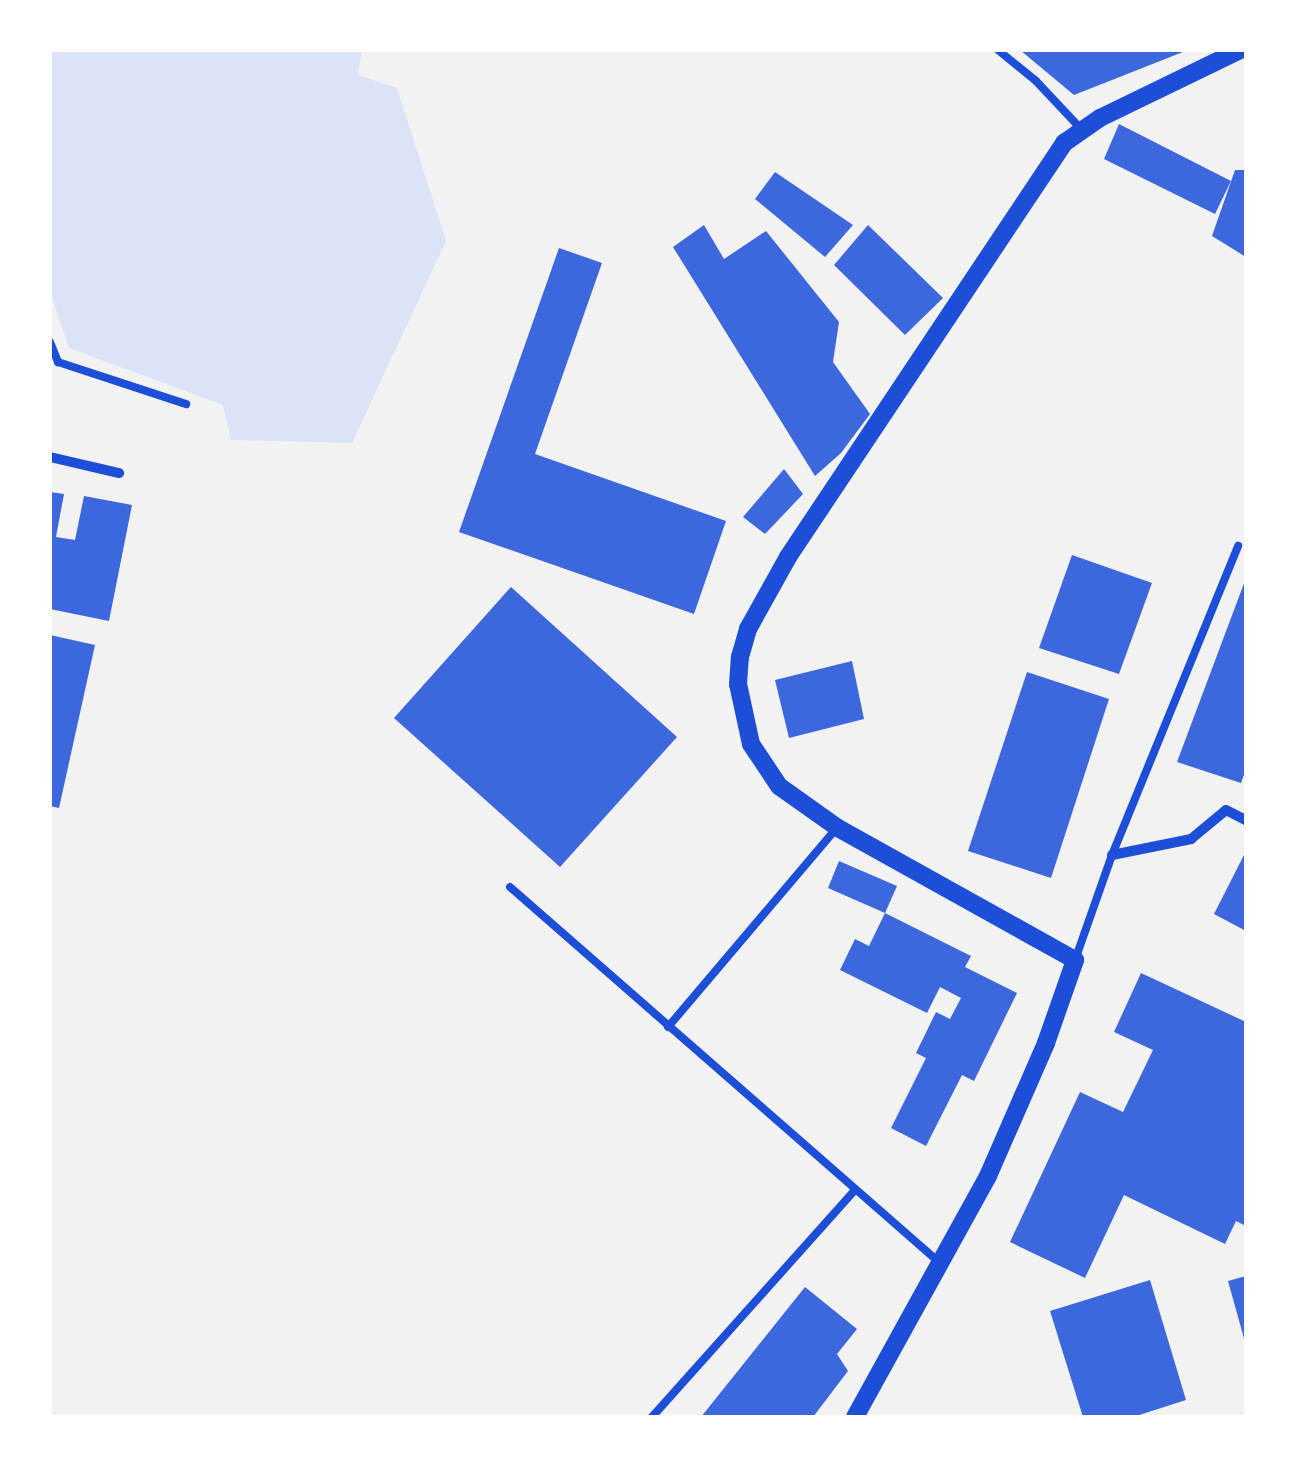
<!DOCTYPE html>
<style>
body{margin:0}
#map{position:relative;width:1296px;height:1467px;overflow:hidden;background:#f2f2f2;font-family:"Public Sans",sans-serif}
div>[style]{position:absolute}
[style*='--x']{left:calc(var(--x)*1px);top:calc(var(--y)*1px);width:calc(var(--w)*1px);rotate:calc(var(--a)*1deg)}
.green>*{inset:0;background:#dbe4f7}
.building>*{inset:0;background:#3d67dc}
.service>*{height:8px;margin:-4px;padding:0 4px;transform-origin:4px;border-radius:4px;background:#1d4ed8}
.minor>*{height:10px;margin:-5px;padding:0 5px;transform-origin:5px;border-radius:5px;background:#1d4ed8}
.tertiary>*{height:18px;margin:-9px;padding:0 9px;transform-origin:9px;border-radius:9px;background:#1d4ed8}
span{translate:-50% -50%;white-space:nowrap;text-align:center;line-height:1.15;-webkit-text-stroke:8px #fff;paint-order:stroke}
.frame{position:absolute;inset:0;border:52px solid #fff;pointer-events:none}
</style>
<div id="map">
<div class="green">
<i style="clip-path:polygon(50px 50px,362px 50px,358px 75px,397px 88px,446px 241px,352px 443px,231px 440px,223px 405px,69px 348px,50px 292px)"></i>
</div>
<div class="building">
<i style="clip-path:polygon(1020px 50px,1188px 50px,1074px 95px)"></i>
<i style="clip-path:polygon(1119px 124px,1231px 181px,1215px 214px,1104px 159px)"></i>
<i style="clip-path:polygon(1235px 170px,1246px 170px,1246px 257px,1212px 236px)"></i>
<i style="clip-path:polygon(775px 172px,853px 225px,825px 257px,755px 199px)"></i>
<i style="clip-path:polygon(704px 225px,724px 259px,766px 231px,839px 322px,833px 362px,870px 414px,841px 453px,815px 476px,673px 247px)"></i>
<i style="clip-path:polygon(868px 225px,943px 298px,905px 335px,834px 265px)"></i>
<i style="clip-path:polygon(559px 248px,602px 263px,535px 454px,726px 521px,694px 614px,459px 532px)"></i>
<i style="clip-path:polygon(784px 469px,803px 494px,765px 534px,743px 517px)"></i>
<i style="clip-path:polygon(50px 492px,64px 494px,56px 537px,75px 540px,84px 496px,132px 505px,109px 621px,50px 609px)"></i>
<i style="clip-path:polygon(1072px 555px,1152px 583px,1119px 674px,1039px 648px)"></i>
<i style="clip-path:polygon(1246px 578px,1246px 769px,1241px 783px,1177px 762px)"></i>
<i style="clip-path:polygon(511px 587px,677px 737px,560px 867px,394px 718px)"></i>
<i style="clip-path:polygon(50px 635px,95px 645px,59px 808px,50px 806px)"></i>
<i style="clip-path:polygon(852px 661px,864px 719px,789px 738px,775px 680px)"></i>
<i style="clip-path:polygon(1027px 672px,1109px 699px,1051px 878px,968px 851px)"></i>
<i style="clip-path:polygon(1246px 851px,1246px 931px,1214px 914px)"></i>
<i style="clip-path:polygon(839px 861px,897px 886px,885px 913px,828px 888px)"></i>
<i style="clip-path:polygon(885px 913px,971px 956px,965px 967px,1017px 993px,974px 1081px,962px 1075px,926px 1146px,891px 1128px,926px 1058px,916px 1053px,936px 1012px,950px 1019px,961px 998px,940px 987px,927px 1013px,840px 970px,855px 939px,869px 946px)"></i>
<i style="clip-path:polygon(1141px 973px,1246px 1022px,1246px 1226px,1236px 1221px,1225px 1244px,1124px 1195px,1085px 1278px,1010px 1242px,1080px 1092px,1123px 1112px,1153px 1050px,1114px 1032px)"></i>
<i style="clip-path:polygon(1246px 1276px,1246px 1342px,1245px 1342px,1228px 1281px)"></i>
<i style="clip-path:polygon(1150px 1280px,1186px 1400px,1133px 1417px,1083px 1417px,1050px 1311px)"></i>
<i style="clip-path:polygon(805px 1287px,857px 1329px,837px 1354px,848px 1371px,813px 1417px,701px 1417px)"></i>
</div>
<div class="service">
<i style="--x:998;--y:50;--w:49;--a:39.2"></i>
<i style="--x:1036;--y:81;--w:67;--a:46.8"></i>
<i style="--x:50;--y:342;--w:22;--a:68"></i>
<i style="--x:58;--y:362;--w:135;--a:18.2"></i>
<i style="--x:510;--y:887;--w:570;--a:41.16"></i>
<i style="--x:1075;--y:960;--w:111;--a:-70.6"></i>
<i style="--x:1112;--y:855;--w:334;--a:-67.8"></i>
<i style="--x:668;--y:1027;--w:261;--a:-49.7"></i>
<i style="--x:652;--y:1417;--w:303;--a:-48.2"></i>
</div>
<div class="minor">
<i style="--x:50;--y:457;--w:71;--a:13.1"></i>
<i style="--x:1112;--y:855;--w:81;--a:-11.4"></i>
<i style="--x:1191;--y:839;--w:45;--a:-39.6"></i>
<i style="--x:1226;--y:810;--w:22;--a:27"></i>
</div>
<div class="tertiary">
<i style="--x:855;--y:1417;--w:275;--a:-61.1"></i>
<i style="--x:988;--y:1176;--w:145;--a:-66.4"></i>
<i style="--x:1046;--y:1043;--w:88;--a:-70.7"></i>
<i style="--x:1075;--y:960;--w:271;--a:-150.9"></i>
<i style="--x:838;--y:828;--w:72;--a:-144.6"></i>
<i style="--x:779;--y:786;--w:50;--a:-123.7"></i>
<i style="--x:751;--y:744;--w:61;--a:-102.2"></i>
<i style="--x:738;--y:684;--w:27;--a:-86"></i>
<i style="--x:740;--y:657;--w:29;--a:-74"></i>
<i style="--x:748;--y:629;--w:82;--a:-60.9"></i>
<i style="--x:788;--y:557;--w:498;--a:-56.3"></i>
<i style="--x:1064;--y:143;--w:44;--a:-34.8"></i>
<i style="--x:1100;--y:118;--w:156;--a:-25.9"></i>
</div>
<div class="frame"></div>
</div>
